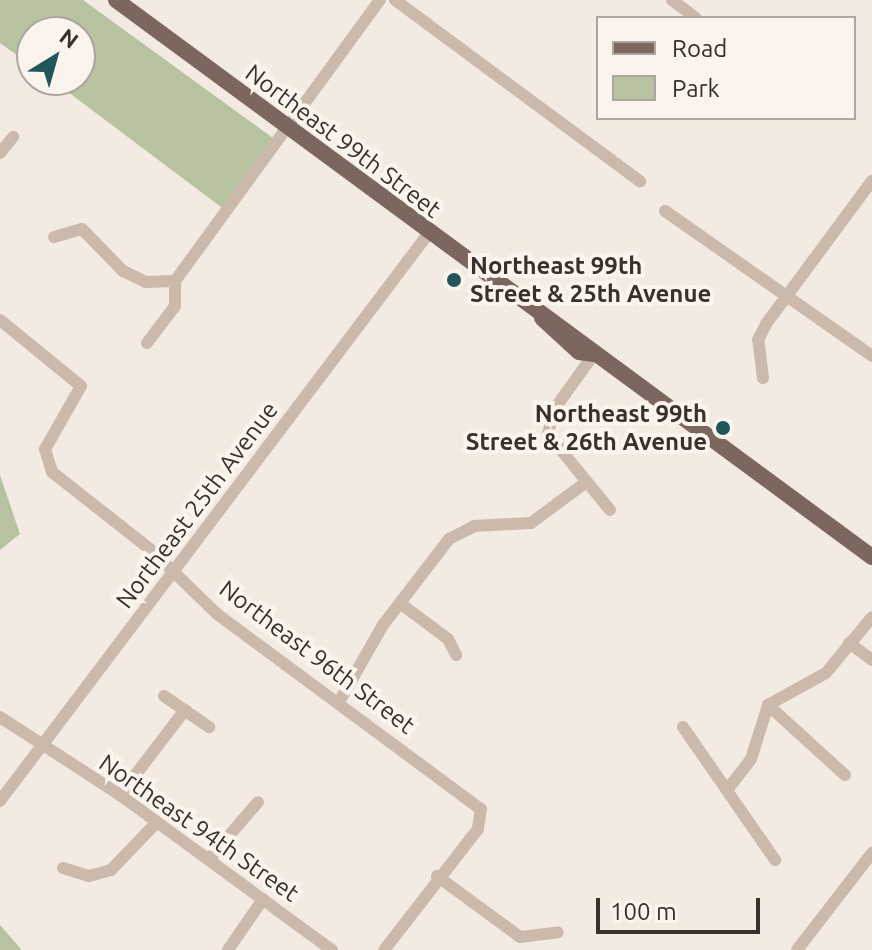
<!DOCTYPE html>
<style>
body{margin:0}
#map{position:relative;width:872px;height:950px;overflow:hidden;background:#f3eae1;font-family:Ubuntu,sans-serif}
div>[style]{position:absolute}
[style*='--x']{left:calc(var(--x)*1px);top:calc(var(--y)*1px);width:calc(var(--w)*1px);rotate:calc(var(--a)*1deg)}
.green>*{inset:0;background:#b7c2a1}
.minor>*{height:12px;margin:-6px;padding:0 6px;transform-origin:6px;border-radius:6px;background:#cbbaac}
.major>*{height:16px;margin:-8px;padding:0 8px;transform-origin:8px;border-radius:8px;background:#7b675d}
.dots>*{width:22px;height:22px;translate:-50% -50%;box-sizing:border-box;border:4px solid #faf4ed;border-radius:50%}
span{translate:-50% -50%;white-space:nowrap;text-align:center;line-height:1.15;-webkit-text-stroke:8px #faf4ed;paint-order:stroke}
.street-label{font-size:24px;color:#392f2b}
.poi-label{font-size:24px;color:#392f2b;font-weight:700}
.left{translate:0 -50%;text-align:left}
.right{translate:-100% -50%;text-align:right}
.legend{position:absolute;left:596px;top:16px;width:260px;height:104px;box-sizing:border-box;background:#faf4ed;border:2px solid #ada59f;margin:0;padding:10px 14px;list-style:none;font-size:24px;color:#392f2b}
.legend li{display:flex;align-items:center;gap:16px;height:40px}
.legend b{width:40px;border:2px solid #ada59f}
.north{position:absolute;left:16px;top:16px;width:80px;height:80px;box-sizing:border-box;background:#faf4ed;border:2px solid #ada59f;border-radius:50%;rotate:37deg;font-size:22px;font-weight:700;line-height:32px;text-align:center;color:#392f2b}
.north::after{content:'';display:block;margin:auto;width:28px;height:36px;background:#21575a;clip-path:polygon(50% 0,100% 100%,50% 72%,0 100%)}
.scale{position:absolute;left:596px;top:898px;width:164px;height:36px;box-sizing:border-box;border:4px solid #392f2b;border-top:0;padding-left:10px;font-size:24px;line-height:28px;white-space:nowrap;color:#392f2b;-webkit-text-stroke:6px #faf4ed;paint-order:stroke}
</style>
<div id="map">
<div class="green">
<i style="clip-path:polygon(0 0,83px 0,273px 138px,225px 210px,52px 80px,80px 80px,80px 32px,32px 32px,32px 66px,0 43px)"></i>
<i style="clip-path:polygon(0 475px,20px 534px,0 550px)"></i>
<i style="clip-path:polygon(0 925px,20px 948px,21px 950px,0 950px)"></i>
</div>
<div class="minor">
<i style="--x:395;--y:0;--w:305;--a:36.5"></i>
<i style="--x:672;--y:0;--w:30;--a:37"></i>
<i style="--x:0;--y:153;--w:21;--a:-51"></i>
<i style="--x:665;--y:211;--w:253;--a:35"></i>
<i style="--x:54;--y:237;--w:29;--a:-16"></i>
<i style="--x:82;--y:229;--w:59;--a:45.7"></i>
<i style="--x:123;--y:271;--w:25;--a:26"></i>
<i style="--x:146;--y:282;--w:29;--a:-2"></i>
<i style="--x:0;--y:320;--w:104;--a:39.2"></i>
<i style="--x:81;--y:386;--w:73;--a:119.7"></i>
<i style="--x:45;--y:449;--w:24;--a:73"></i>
<i style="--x:52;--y:472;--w:125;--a:38.2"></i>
<i style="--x:150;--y:549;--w:93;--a:44.1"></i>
<i style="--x:217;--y:614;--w:328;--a:36.5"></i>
<i style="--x:481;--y:809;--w:20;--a:99"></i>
<i style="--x:478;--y:829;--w:153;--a:127.8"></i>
<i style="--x:147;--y:343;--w:46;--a:-52.9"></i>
<i style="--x:175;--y:306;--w:25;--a:-90"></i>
<i style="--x:175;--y:281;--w:348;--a:-53.9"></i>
<i style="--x:594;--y:354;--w:70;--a:125.7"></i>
<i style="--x:553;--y:411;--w:24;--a:102"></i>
<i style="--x:548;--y:434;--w:98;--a:50.8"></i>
<i style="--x:763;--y:378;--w:38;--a:-97"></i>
<i style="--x:758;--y:340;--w:18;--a:-63"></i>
<i style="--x:766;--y:324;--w:178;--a:-53.5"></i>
<i style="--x:401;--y:604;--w:59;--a:36.7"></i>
<i style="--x:448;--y:639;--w:18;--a:63"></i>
<i style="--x:849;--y:643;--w:29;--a:36"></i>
<i style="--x:164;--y:696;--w:55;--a:34.6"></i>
<i style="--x:339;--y:702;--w:89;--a:-60.3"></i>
<i style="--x:383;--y:625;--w:108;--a:-52.5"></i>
<i style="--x:449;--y:539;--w:28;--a:-27"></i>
<i style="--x:474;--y:526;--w:57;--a:-3"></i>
<i style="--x:531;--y:523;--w:67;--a:-36.5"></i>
<i style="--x:768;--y:705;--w:104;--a:42.3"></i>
<i style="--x:0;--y:717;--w:143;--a:33"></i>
<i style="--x:120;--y:795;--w:263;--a:36.2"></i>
<i style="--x:683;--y:727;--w:162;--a:55.3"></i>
<i style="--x:727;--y:790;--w:39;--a:-52"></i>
<i style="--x:751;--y:759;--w:57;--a:-72.5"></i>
<i style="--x:768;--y:705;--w:66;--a:-28.9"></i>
<i style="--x:826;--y:673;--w:72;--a:-50.6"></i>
<i style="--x:120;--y:795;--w:107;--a:-52.6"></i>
<i style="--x:0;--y:801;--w:710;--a:-52.95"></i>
<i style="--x:209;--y:859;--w:75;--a:-49.3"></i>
<i style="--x:63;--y:868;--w:27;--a:17"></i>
<i style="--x:89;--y:876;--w:23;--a:-15"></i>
<i style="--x:111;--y:870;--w:66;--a:-46.2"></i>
<i style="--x:437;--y:876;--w:103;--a:36.3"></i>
<i style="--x:520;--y:937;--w:38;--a:-7"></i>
<i style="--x:228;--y:950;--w:62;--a:-55.5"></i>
<i style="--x:797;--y:950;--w:123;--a:-52.3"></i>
</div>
<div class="major">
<i style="--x:116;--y:0;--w:939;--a:36.38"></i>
<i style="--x:542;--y:318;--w:50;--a:42.6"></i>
<i style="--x:579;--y:352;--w:15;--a:8"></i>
</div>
<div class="dots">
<i style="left:454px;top:280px;background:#21575a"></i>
<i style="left:723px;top:428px;background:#21575a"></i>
</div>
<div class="street-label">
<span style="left:343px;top:141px;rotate:37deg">Northeast 99th Street</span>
<span style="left:197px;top:505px;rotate:-53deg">Northeast 25th Avenue</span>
<span style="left:317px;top:657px;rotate:37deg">Northeast 96th Street</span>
<span style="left:199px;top:828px;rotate:35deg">Northeast 94th Street</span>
</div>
<div class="poi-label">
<span class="left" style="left:470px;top:280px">Northeast 99th<br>Street &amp; 25th Avenue</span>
<span class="right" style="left:707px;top:428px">Northeast 99th<br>Street &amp; 26th Avenue</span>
</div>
<ul class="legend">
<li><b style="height:10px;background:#7b675d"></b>Road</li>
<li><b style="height:22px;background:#b7c2a1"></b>Park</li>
</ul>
<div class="north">N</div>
<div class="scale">100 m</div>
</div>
